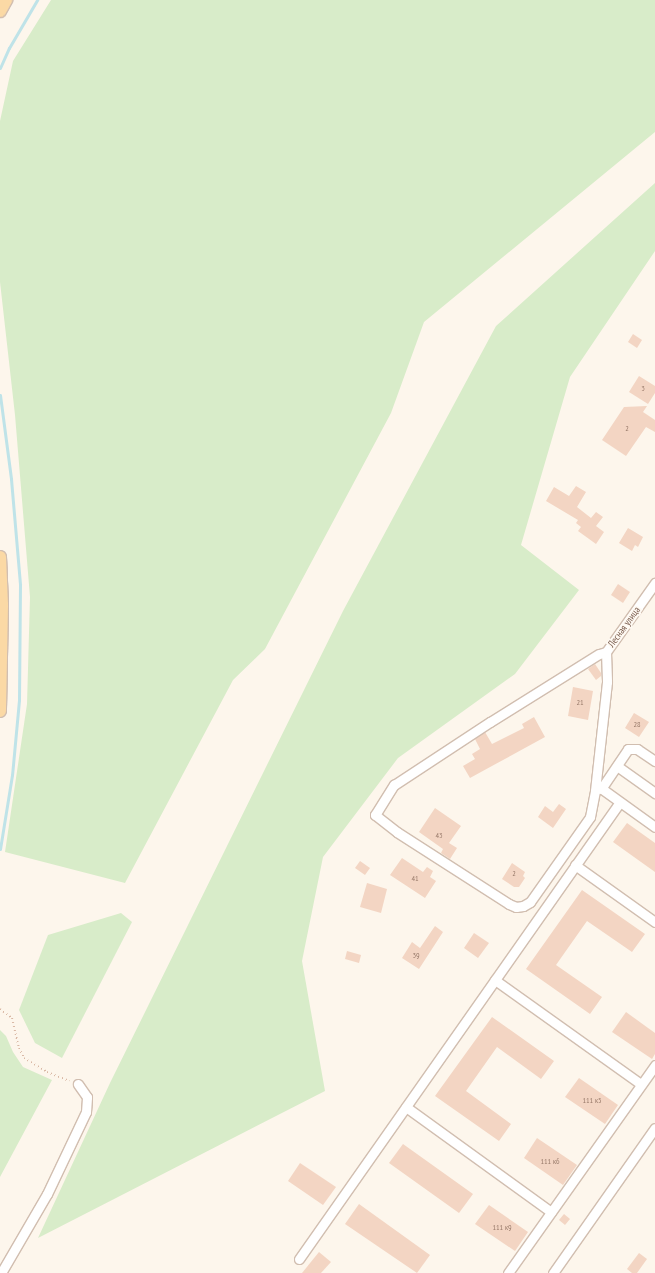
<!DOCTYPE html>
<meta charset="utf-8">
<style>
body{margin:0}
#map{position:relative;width:655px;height:1273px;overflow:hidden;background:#fdf6ec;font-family:"PT Sans Narrow",sans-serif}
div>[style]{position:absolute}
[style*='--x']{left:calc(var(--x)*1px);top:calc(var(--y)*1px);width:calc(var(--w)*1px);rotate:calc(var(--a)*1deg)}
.green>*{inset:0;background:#d8ecc9}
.stream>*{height:3px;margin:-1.5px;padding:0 1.5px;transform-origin:1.5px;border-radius:1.5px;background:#bfe3e8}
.building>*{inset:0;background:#f3d5c3}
.path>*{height:2px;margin-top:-1px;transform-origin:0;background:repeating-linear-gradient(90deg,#d9b8a5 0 1px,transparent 0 4px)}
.roads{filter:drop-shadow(1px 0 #d1beb0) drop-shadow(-1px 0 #d1beb0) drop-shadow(0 1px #d1beb0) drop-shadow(0 -1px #d1beb0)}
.minor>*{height:9px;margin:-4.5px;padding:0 4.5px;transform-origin:4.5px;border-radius:4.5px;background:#fff}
.major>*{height:12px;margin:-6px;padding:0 6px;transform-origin:6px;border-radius:6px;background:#fbd9a5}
span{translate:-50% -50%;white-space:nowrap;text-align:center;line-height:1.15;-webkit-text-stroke:3.5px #fffaf3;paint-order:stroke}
.number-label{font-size:8px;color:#987a6a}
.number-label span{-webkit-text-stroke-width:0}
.street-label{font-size:10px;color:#7a5c4d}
</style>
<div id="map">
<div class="green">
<i style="clip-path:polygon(51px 0,655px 0,655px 132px,424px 322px,391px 413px,265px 649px,233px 680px,125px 883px,5px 852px,27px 704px,30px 597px,15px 415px,0 282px,0 121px,13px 61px)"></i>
<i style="clip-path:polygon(655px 183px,655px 251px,570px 377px,521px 545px,579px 590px,515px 674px,398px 758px,323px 857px,302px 961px,325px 1091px,38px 1238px,110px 1083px,343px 611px,496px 326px)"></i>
<i style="clip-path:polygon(121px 913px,132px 922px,62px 1058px,35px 1043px,19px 1010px,48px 935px)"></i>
<i style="clip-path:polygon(0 1030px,6px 1036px,13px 1052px,23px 1067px,52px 1080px,0 1177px)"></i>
</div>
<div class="stream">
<i style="--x:0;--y:68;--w:22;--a:-66"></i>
<i style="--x:9;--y:48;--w:56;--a:-59.7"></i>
<i style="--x:0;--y:395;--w:85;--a:82.5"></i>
<i style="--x:11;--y:479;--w:106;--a:85.1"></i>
<i style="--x:20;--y:585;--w:115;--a:90.5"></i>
<i style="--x:19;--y:700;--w:75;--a:95.3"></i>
<i style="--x:12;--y:775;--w:75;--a:99.2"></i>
</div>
<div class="building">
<i style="clip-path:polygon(633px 334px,642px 340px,637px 348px,628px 342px)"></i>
<i style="clip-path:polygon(639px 376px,655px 386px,655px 393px,648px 404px,629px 392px)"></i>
<i style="clip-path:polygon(647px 406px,643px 412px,655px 420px,655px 432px,646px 427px,626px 456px,602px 440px,624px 407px)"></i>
<i style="clip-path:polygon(576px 486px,586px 492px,577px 507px,591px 518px,596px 512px,603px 517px,596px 526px,604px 532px,596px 544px,578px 531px,581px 527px,576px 523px,578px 520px,546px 501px,554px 487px,569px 496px)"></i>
<i style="clip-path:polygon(628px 528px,643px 537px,638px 547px,635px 545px,632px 551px,619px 543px)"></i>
<i style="clip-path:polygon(618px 584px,630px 592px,623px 603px,611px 595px)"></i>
<i style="clip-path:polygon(595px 664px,601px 673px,601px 676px,596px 680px,588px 669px)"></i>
<i style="clip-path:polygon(573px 687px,593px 691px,588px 720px,568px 716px)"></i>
<i style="clip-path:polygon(634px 713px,649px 722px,639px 737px,625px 728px)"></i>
<i style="clip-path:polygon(534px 717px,545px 737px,470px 778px,463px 766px,475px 759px,472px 754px,480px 749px,475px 739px,485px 732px,492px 744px,524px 728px,522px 724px)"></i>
<i style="clip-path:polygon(559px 804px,566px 809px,553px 828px,538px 817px,545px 806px,553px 812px)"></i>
<i style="clip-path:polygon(435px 808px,461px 826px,449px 843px,457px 848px,450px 859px,441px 853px,443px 849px,419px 832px)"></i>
<i style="clip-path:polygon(627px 823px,655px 843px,655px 872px,613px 842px)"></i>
<i style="clip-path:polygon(402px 858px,423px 872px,427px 867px,433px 871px,430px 877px,436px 881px,425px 898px,390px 875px)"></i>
<i style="clip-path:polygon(360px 861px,370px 868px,365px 875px,355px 868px)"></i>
<i style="clip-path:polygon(512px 863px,525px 872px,523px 876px,525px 878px,519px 887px,514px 887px,502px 879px)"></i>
<i style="clip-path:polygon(367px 883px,387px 889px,381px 913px,360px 907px)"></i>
<i style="clip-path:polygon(582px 890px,645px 934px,632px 952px,587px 921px,556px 965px,602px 997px,590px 1014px,526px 969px)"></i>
<i style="clip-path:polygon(435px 926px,443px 932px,419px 969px,402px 958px,412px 942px,420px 948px)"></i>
<i style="clip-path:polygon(474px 933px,489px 943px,478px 958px,464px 948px)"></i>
<i style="clip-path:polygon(347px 951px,361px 955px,359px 963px,345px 959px)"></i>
<i style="clip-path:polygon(626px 1012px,655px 1033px,655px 1054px,652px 1059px,612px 1032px)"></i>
<i style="clip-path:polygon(492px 1017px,554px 1061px,541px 1079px,497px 1047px,466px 1091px,511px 1124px,499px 1141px,435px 1096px)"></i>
<i style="clip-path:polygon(579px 1078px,618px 1105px,605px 1124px,565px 1097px)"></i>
<i style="clip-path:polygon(537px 1138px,577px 1165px,563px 1185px,524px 1158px)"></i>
<i style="clip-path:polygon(403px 1144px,473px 1194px,459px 1213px,389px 1163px)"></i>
<i style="clip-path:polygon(300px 1163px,336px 1187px,323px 1205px,288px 1181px)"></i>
<i style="clip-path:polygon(359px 1204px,430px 1255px,417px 1273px,345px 1224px)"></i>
<i style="clip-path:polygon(489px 1205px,528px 1232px,515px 1251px,475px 1224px)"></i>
<i style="clip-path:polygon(564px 1214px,570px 1219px,565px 1225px,559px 1220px)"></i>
<i style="clip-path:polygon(319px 1252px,331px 1262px,321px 1273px,302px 1273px)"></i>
<i style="clip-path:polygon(639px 1253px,647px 1259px,637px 1273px,632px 1273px,627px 1269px)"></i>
</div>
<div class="path">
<i style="--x:0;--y:1009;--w:15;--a:37"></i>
<i style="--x:12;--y:1018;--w:31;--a:77"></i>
<i style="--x:19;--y:1048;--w:11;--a:63"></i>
<i style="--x:24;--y:1058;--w:27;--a:31"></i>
<i style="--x:47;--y:1072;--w:24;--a:22"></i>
</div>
<div class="roads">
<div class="minor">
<i style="--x:606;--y:652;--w:30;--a:88"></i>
<i style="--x:607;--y:682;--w:110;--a:96.3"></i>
<i style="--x:595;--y:791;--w:26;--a:101"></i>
<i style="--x:590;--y:817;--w:104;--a:125.2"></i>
<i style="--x:530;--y:902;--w:8;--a:150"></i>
<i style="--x:523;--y:906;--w:7;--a:172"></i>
<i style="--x:516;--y:907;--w:8;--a:-157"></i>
<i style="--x:509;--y:904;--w:133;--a:-147.3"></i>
<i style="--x:397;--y:832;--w:28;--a:-142"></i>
<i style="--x:375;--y:815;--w:36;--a:-58"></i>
<i style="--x:394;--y:785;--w:115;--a:-33.3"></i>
<i style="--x:490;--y:722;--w:128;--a:-32"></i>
<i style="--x:599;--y:654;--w:7;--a:-16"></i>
<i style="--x:606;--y:652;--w:85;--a:-54.6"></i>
<i style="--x:617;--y:766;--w:47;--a:35.4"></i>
<i style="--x:598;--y:786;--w:70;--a:35.7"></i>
<i style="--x:601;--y:789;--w:48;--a:-56"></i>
<i style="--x:628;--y:749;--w:9;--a:0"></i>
<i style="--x:637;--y:749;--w:22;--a:34"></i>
<i style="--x:575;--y:865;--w:98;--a:35.5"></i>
<i style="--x:495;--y:980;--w:179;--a:35.5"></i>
<i style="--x:406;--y:1107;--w:179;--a:35.9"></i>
<i style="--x:299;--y:1259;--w:558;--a:-54.92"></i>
<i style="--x:1;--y:1273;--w:91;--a:-59.8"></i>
<i style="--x:47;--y:1194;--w:91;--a:-64.6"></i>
<i style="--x:86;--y:1112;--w:15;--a:-86"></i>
<i style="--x:87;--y:1097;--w:16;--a:-125"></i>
<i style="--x:508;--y:1273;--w:255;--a:-54.7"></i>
<i style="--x:553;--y:1273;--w:177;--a:-54.9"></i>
</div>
<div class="major">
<i style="--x:0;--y:11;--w:13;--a:-61"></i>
<i style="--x:0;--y:557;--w:48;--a:87.6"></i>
<i style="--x:2;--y:605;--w:106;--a:91.1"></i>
</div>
</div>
<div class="number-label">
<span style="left:643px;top:389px">3</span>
<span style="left:627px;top:429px">2</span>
<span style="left:580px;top:703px">21</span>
<span style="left:637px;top:725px">28</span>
<span style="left:439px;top:836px">43</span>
<span style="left:514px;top:874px">2</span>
<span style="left:415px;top:879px">41</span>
<span style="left:416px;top:956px">39</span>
<span style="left:592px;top:1101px">111 к5</span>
<span style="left:550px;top:1162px">111 к6</span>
<span style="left:502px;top:1228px">111 к9</span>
</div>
<div class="street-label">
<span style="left:624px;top:627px;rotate:-54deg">Лесная улица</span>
</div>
</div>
